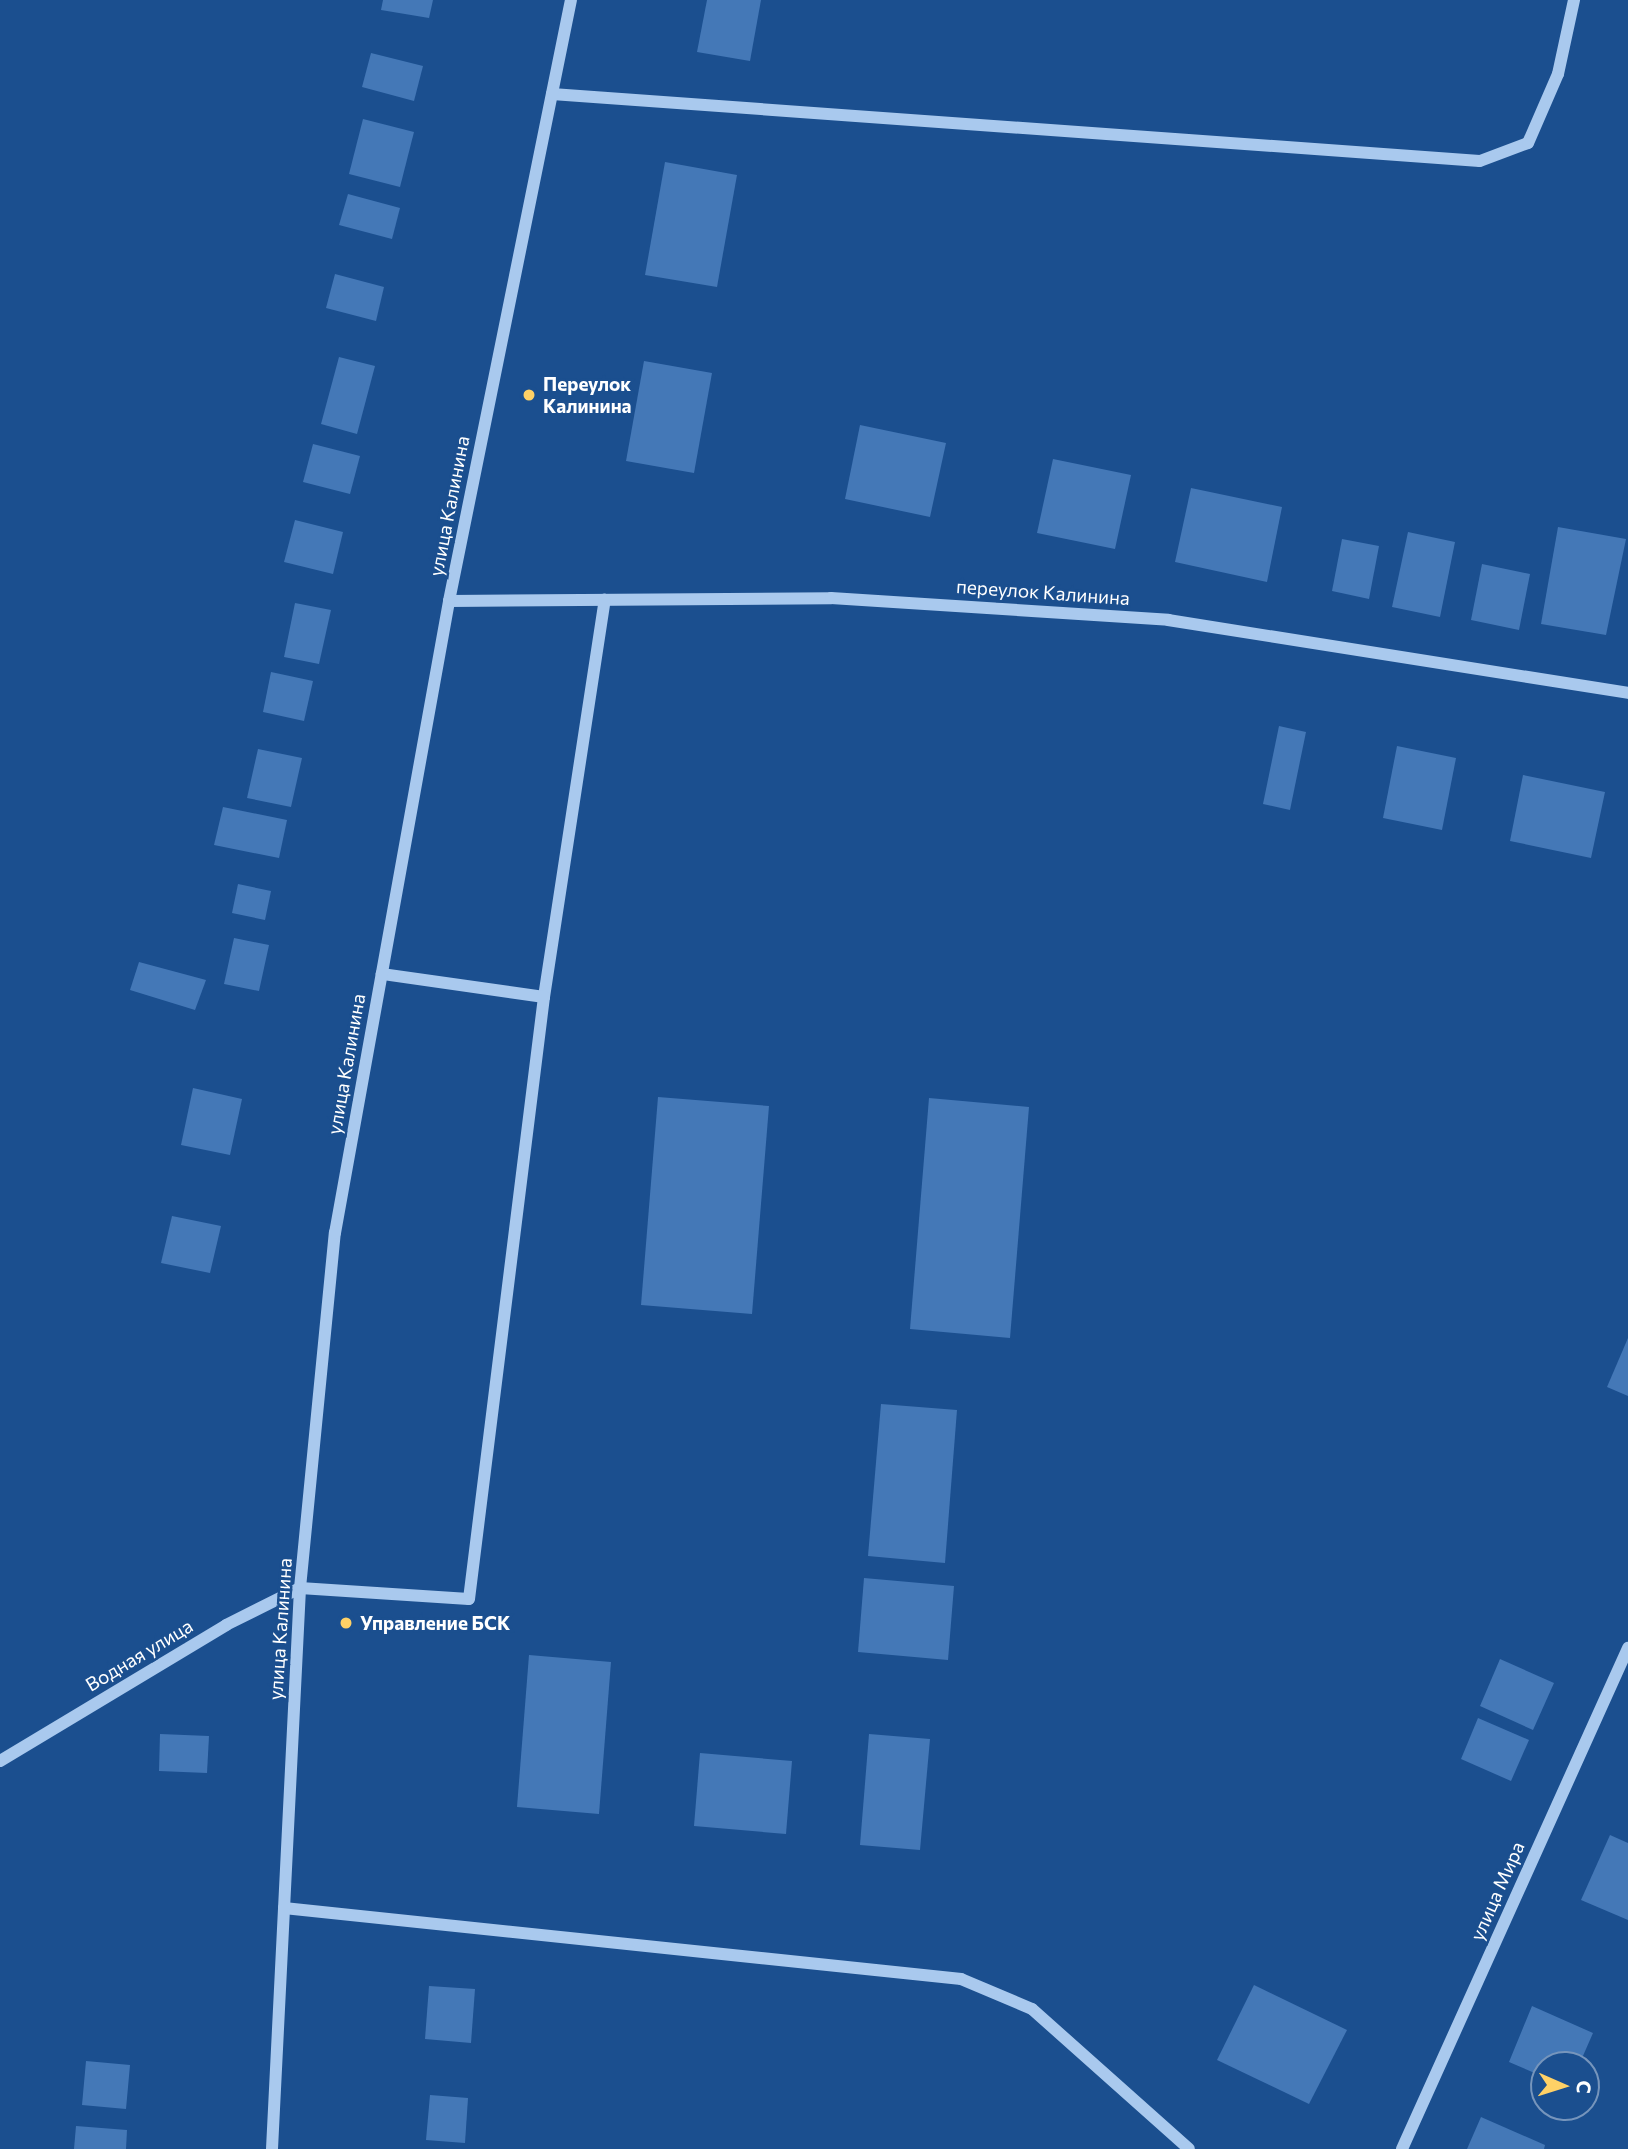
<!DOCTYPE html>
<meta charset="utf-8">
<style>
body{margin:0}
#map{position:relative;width:1628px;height:2149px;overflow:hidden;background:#1b4f8f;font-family:Commissioner,sans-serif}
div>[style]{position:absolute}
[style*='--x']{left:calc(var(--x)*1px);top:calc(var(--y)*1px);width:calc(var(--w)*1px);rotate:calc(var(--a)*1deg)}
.building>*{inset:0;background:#4478b7}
.minor>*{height:12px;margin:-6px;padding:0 6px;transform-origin:6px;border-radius:6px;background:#a9c9ee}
.dots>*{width:19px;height:19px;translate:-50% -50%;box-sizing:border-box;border:4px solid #1b4f8f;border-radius:50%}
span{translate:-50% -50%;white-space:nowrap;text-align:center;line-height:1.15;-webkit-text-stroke:5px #1b4f8f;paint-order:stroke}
.poi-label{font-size:19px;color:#fff;font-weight:700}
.left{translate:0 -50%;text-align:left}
.street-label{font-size:19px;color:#fff}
.north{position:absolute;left:1530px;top:2051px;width:70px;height:70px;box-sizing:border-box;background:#1b4f8f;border:2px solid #7695bc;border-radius:50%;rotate:93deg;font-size:19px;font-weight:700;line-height:28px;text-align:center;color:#fff}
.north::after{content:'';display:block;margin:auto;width:24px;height:32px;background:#ffd166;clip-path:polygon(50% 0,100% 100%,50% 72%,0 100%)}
</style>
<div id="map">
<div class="building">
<i style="clip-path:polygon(383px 0,433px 0,429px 18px,381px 10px)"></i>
<i style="clip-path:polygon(707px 0,761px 0,750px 61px,697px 52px)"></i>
<i style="clip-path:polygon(371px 53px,423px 66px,414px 101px,362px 87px)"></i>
<i style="clip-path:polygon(363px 119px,414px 132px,400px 187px,349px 174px)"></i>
<i style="clip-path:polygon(665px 162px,737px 175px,717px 287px,645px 275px)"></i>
<i style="clip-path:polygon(348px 194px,400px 208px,392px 239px,339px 225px)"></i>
<i style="clip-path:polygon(335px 274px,384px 287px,376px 321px,326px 308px)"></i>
<i style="clip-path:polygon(339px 357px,375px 366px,357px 434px,321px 424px)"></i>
<i style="clip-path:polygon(644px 361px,712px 373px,694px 473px,626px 461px)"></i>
<i style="clip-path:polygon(860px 425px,946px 443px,930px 517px,845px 499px)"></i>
<i style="clip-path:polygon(313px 444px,360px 456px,350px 494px,303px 482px)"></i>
<i style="clip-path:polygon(1053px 459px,1131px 475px,1115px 549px,1037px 533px)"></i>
<i style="clip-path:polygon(1191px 488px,1282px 507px,1267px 582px,1175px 562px)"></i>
<i style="clip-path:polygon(295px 520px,343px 532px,333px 574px,284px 562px)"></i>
<i style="clip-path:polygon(1558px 527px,1626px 539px,1606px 635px,1541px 624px)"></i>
<i style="clip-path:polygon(1408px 532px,1455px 542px,1440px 617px,1392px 607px)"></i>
<i style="clip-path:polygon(1342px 539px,1379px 546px,1369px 599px,1332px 591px)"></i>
<i style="clip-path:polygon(1482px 564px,1530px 574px,1519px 630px,1471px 620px)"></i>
<i style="clip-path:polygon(295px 603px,331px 610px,319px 664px,284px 657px)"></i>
<i style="clip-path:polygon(271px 672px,313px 681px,304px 721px,263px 712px)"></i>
<i style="clip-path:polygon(1279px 726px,1306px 732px,1290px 810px,1263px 804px)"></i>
<i style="clip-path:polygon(1397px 746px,1456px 758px,1442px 830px,1383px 818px)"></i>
<i style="clip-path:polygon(258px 749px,302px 758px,291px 807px,247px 798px)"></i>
<i style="clip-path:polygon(1523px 775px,1605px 792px,1591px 858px,1510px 841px)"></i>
<i style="clip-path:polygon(223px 807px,287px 820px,279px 858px,214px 845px)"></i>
<i style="clip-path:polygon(238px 884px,271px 891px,265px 920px,232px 913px)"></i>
<i style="clip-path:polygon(234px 938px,269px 945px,259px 991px,224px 984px)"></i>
<i style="clip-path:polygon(139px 962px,206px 980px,195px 1010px,130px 990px)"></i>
<i style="clip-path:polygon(193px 1088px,242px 1099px,230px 1155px,181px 1145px)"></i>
<i style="clip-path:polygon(658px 1097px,769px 1106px,752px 1314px,641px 1305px)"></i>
<i style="clip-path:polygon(929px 1098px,1029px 1107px,1010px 1338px,910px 1329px)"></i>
<i style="clip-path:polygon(172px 1216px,221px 1226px,210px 1273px,161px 1263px)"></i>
<i style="clip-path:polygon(1628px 1338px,1628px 1396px,1607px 1387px)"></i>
<i style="clip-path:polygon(881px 1404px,957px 1410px,945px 1563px,868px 1556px)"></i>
<i style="clip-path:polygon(864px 1578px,954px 1586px,948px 1660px,858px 1652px)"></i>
<i style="clip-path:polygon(529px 1655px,611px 1662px,599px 1814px,517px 1807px)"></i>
<i style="clip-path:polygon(1500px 1659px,1554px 1683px,1533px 1730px,1480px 1706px)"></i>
<i style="clip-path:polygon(1478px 1718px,1529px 1740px,1511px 1781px,1461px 1759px)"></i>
<i style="clip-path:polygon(160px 1734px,209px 1736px,207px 1773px,159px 1771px)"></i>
<i style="clip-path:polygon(869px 1734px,930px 1739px,920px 1850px,860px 1845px)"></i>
<i style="clip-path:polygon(700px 1753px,792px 1761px,786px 1834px,694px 1826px)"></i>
<i style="clip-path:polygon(1610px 1835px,1628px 1843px,1628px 1920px,1581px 1900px)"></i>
<i style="clip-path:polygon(1254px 1985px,1347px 2030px,1309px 2104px,1217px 2060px)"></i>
<i style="clip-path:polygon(429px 1986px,475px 1989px,471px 2043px,425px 2039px)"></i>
<i style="clip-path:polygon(1532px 2006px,1593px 2033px,1579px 2065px,1544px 2065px,1544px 2077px,1509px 2062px)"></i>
<i style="clip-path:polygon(86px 2061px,130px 2065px,126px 2109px,82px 2105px)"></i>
<i style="clip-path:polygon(430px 2095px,468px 2098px,465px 2143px,426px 2140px)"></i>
<i style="clip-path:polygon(1481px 2117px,1545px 2145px,1544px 2149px,1467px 2149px)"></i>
<i style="clip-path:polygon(76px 2126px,127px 2130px,126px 2149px,74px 2149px)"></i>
</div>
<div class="minor">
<i style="--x:552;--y:94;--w:930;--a:4.13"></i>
<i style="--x:1480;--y:161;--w:51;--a:-20.6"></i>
<i style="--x:1528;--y:143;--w:75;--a:-66.5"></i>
<i style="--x:1558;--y:74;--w:76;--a:-77.8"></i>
<i style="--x:449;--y:601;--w:382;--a:-0.4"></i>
<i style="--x:831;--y:598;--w:338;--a:3.7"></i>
<i style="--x:1168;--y:620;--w:466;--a:9"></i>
<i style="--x:544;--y:997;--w:402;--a:-81.3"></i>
<i style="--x:0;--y:1761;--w:264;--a:-31"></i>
<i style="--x:226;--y:1625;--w:83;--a:-26.6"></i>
<i style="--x:300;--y:1588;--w:169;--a:3.7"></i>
<i style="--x:469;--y:1599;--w:607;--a:-82.9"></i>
<i style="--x:544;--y:997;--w:164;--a:-171.9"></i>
<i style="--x:284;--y:1908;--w:681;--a:5.99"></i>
<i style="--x:961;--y:1979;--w:77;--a:22.9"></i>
<i style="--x:1032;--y:2009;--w:210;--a:41.7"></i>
<i style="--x:272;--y:2149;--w:562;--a:-87.14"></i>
<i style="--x:300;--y:1588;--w:357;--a:-84.4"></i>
<i style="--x:335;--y:1233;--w:642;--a:-79.77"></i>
<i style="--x:449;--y:601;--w:613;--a:-78.53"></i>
<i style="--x:1402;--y:2149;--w:550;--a:-65.72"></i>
</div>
<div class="dots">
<i style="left:529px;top:395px;background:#ffd166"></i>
<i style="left:346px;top:1623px;background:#ffd166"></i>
</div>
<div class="poi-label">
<span class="left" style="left:543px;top:395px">Переулок<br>Калинина</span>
<span class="left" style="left:360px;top:1623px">Управление БСК</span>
</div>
<div class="street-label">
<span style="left:449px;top:506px;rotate:-79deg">улица Калинина</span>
<span style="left:1043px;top:592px;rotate:4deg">переулок Калинина</span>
<span style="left:346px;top:1064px;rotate:-80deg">улица Калинина</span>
<span style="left:280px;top:1629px;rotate:-86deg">улица Калинина</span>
<span style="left:139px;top:1655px;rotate:-31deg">Водная улица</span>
<span style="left:1497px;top:1891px;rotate:-66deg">улица Мира</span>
</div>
<div class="north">С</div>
</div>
